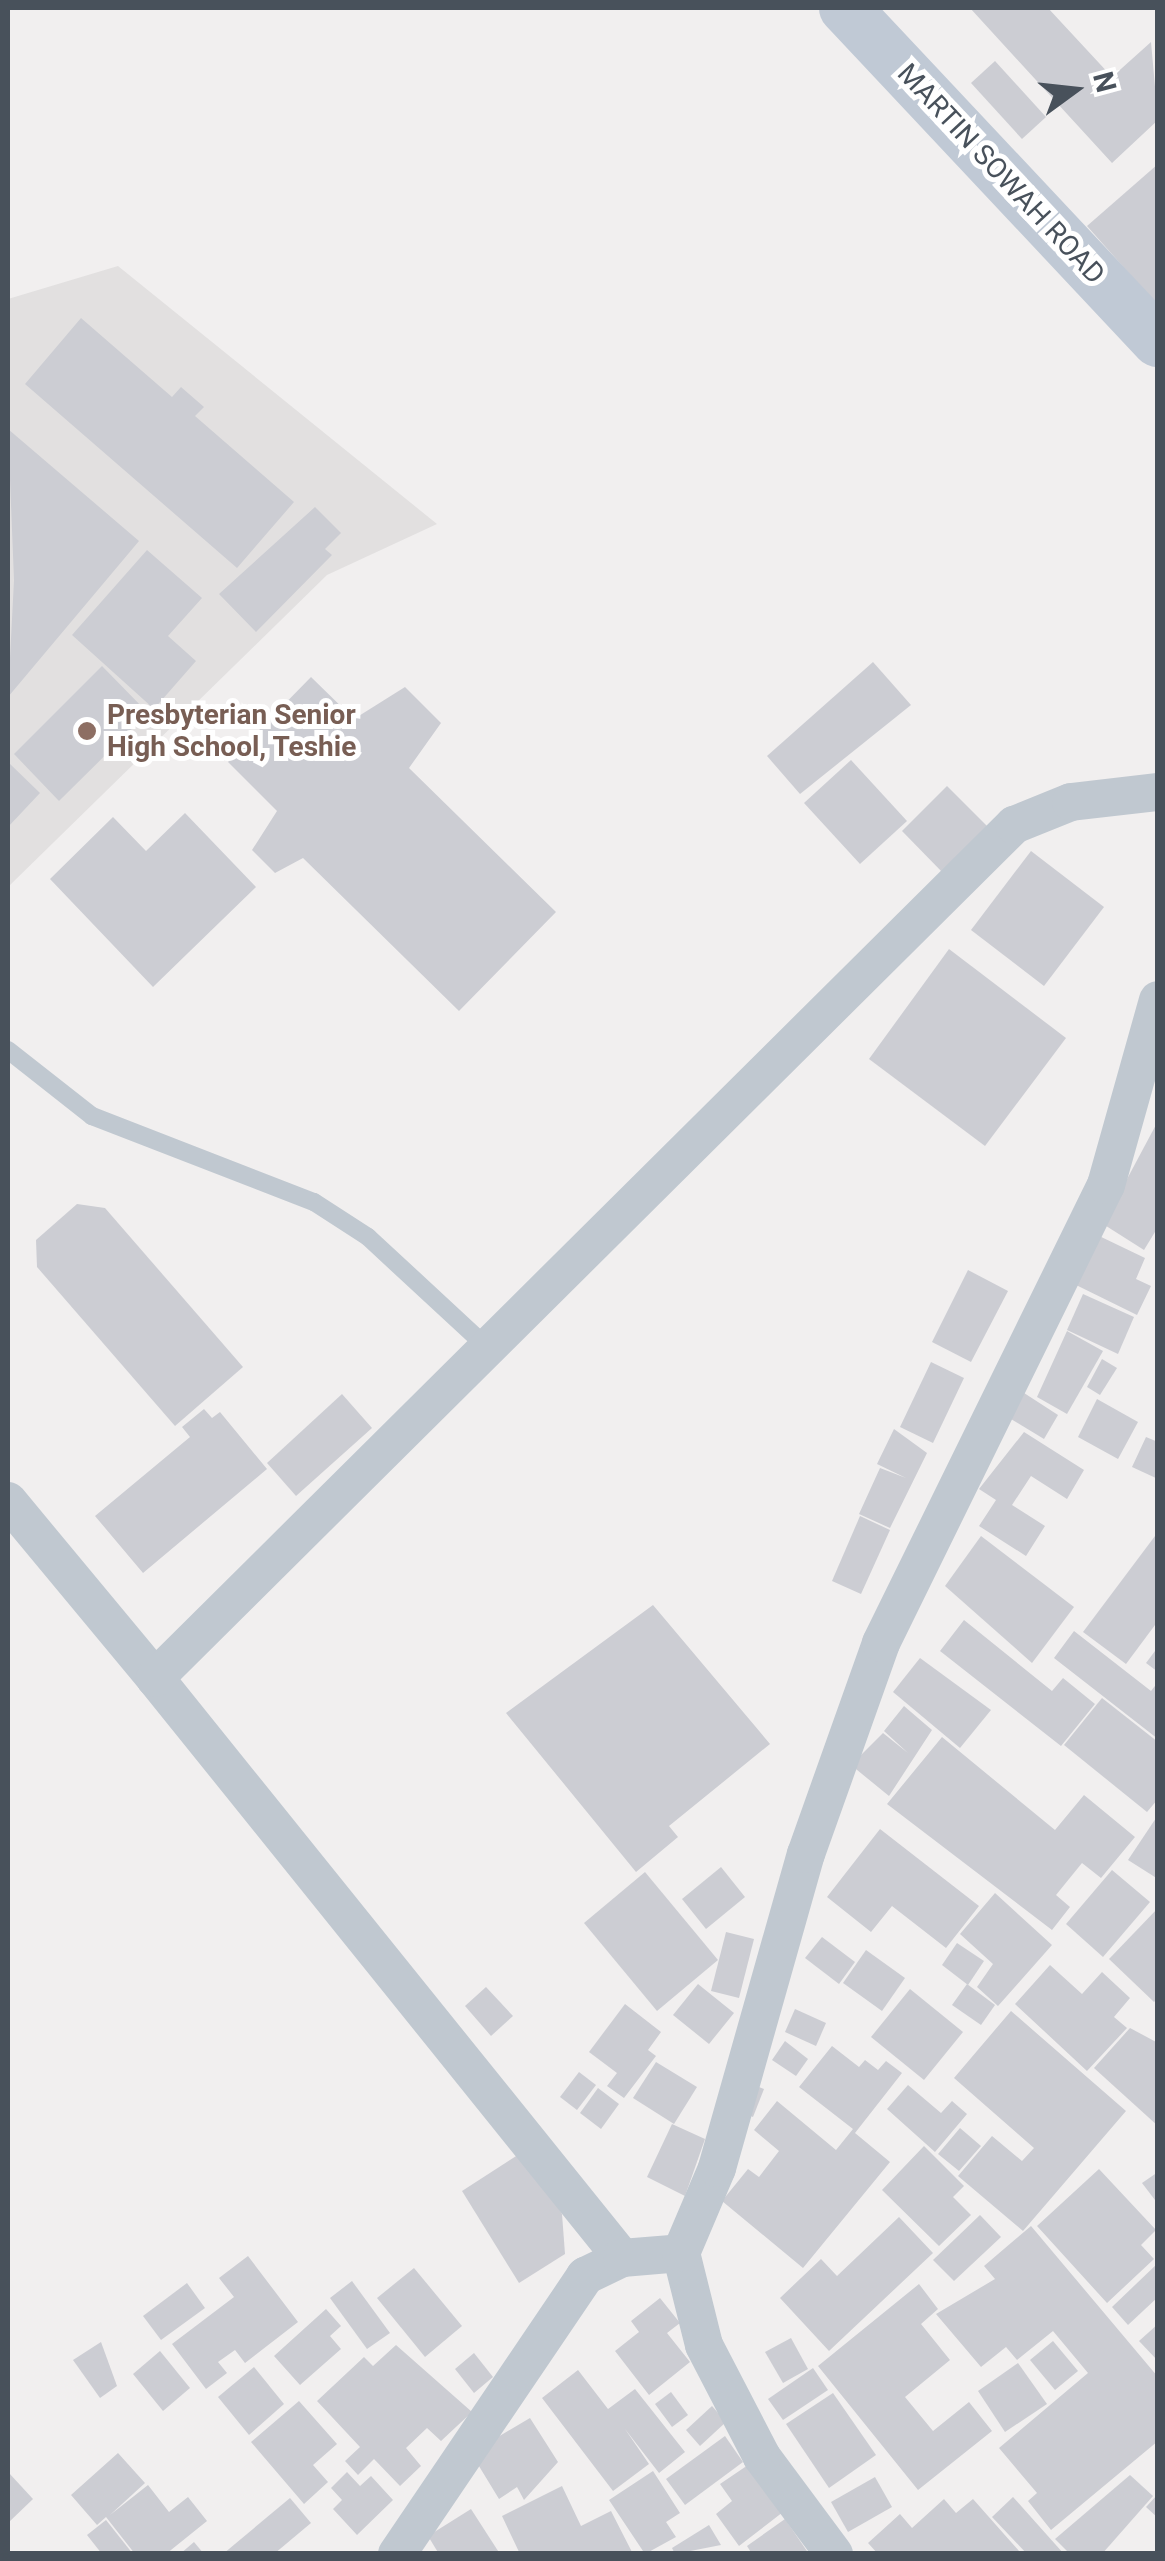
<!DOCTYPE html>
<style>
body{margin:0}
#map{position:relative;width:1165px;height:2561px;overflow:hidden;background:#f1efef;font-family:Roboto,sans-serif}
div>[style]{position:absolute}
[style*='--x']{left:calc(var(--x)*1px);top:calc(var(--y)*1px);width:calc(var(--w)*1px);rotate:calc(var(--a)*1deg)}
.education>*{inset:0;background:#e2e0e0}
.building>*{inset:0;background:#cccdd3}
.lane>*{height:18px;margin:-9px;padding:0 9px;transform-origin:9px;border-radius:9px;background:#c0c8d0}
.street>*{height:38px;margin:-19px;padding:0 19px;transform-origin:19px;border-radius:19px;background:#c0c8d0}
.secondary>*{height:52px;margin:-26px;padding:0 26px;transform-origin:26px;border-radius:26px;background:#c0c9d5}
.dots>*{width:28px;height:28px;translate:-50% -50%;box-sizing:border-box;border:5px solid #fff;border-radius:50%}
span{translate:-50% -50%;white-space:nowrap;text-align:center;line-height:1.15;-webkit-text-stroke:10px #fff;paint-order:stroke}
.street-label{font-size:28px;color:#48515b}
.education-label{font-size:28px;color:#785e54;font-weight:700}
.left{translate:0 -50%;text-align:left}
.frame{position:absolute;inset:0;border:10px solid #48515b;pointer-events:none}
.north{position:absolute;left:1025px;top:40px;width:100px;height:100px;-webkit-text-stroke:8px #fff;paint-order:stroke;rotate:75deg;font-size:28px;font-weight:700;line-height:40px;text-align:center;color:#48515b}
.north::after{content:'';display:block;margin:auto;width:35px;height:45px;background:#48515b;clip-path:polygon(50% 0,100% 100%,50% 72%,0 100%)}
</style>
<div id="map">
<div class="education">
<i style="clip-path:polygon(118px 266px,437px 524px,327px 575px,8px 887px,8px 299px)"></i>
</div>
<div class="building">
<i style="clip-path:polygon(970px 8px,1048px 8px,1112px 77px,1151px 42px,1158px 120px,1112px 163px)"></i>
<i style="clip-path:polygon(995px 61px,1046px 117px,1022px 139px,971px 83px)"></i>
<i style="clip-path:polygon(1158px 164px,1158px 306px,1087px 226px)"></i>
<i style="clip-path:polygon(81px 318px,172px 397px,181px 387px,204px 407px,195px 416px,294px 502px,237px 568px,25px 384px)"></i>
<i style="clip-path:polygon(8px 429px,139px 541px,8px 697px,14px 580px)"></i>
<i style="clip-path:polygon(315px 507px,341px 533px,325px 549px,332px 555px,256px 632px,219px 594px)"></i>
<i style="clip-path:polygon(147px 550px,202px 598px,168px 636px,196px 661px,154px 709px,72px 635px)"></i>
<i style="clip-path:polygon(873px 662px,911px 705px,800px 794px,767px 756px)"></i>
<i style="clip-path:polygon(102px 666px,148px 713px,59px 801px,14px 754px)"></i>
<i style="clip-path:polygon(311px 677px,354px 719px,405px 687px,441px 723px,409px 768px,556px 912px,459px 1011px,303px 858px,275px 873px,252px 850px,277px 811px,228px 762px)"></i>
<i style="clip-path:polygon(851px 760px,907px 821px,860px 864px,804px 803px)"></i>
<i style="clip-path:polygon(8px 762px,40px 793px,8px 827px)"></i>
<i style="clip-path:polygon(947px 786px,990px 829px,944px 874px,902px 831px)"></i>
<i style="clip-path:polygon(185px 813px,256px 887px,153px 987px,50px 879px,113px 817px,146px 851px)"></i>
<i style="clip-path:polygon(1031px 851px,1104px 907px,1044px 986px,971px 930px)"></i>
<i style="clip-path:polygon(949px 949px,1066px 1038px,985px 1146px,869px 1059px)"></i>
<i style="clip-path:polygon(1158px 1121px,1158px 1227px,1144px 1250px,1103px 1224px)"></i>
<i style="clip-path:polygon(77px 1204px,105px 1208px,243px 1367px,175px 1426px,37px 1267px,36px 1240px)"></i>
<i style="clip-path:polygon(1095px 1234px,1145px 1258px,1136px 1279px,1151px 1286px,1137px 1315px,1072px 1283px)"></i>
<i style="clip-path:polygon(968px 1270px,1008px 1291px,971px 1362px,932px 1342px)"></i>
<i style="clip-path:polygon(1083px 1294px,1134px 1317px,1118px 1354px,1067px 1330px)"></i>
<i style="clip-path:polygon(1067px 1331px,1103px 1351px,1067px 1414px,1037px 1397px)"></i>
<i style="clip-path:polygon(1102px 1359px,1117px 1368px,1100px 1395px,1087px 1387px)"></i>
<i style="clip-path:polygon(931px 1362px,964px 1378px,933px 1443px,900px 1427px)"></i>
<i style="clip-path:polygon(1021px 1391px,1058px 1415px,1044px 1439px,1006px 1416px)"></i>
<i style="clip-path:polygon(342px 1394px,372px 1428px,296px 1496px,267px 1463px)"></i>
<i style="clip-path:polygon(1097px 1399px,1138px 1422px,1118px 1459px,1078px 1437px)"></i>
<i style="clip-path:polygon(204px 1409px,212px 1418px,220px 1412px,267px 1469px,143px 1573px,95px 1516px,190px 1437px,182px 1427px)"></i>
<i style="clip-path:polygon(894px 1429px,927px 1453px,890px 1528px,859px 1514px,880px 1468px,906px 1478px,877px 1464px)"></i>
<i style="clip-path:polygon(1024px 1432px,1084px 1470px,1067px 1499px,1031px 1476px,1012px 1505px,1045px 1526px,1026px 1556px,979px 1526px,996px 1500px,979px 1489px)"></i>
<i style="clip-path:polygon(1146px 1437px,1158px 1442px,1158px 1479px,1132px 1467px)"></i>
<i style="clip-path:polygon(860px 1516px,890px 1530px,861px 1594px,832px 1581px)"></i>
<i style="clip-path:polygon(1158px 1532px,1158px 1621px,1126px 1664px,1083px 1632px)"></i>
<i style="clip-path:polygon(981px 1536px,1074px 1607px,1032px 1663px,945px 1586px)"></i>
<i style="clip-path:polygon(653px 1605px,770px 1744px,669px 1826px,678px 1837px,636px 1872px,506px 1713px)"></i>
<i style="clip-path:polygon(964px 1620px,1052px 1691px,1063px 1678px,1095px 1704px,1061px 1746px,940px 1651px)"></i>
<i style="clip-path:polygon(1074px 1631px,1151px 1691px,1158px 1682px,1158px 1739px,1054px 1658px)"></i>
<i style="clip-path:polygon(1158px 1647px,1158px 1672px,1146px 1663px)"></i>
<i style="clip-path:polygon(920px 1658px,991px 1710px,960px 1748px,893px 1692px)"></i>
<i style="clip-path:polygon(1102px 1698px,1158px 1742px,1158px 1799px,1147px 1812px,1064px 1745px)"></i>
<i style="clip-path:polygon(904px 1706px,932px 1730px,889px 1796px,851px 1765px,883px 1733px,908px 1753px,884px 1731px)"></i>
<i style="clip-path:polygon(942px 1737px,1055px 1830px,1084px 1795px,1135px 1837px,1101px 1878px,1082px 1863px,1056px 1895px,1070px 1907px,1052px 1930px,887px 1804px)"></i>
<i style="clip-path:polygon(1158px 1815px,1158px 1879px,1128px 1860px)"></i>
<i style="clip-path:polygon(880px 1829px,979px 1906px,946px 1948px,892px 1906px,871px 1932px,827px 1897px)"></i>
<i style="clip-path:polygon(721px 1867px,745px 1897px,706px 1929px,682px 1899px)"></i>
<i style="clip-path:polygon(1112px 1870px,1150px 1902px,1103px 1957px,1066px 1924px)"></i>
<i style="clip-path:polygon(645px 1872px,718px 1960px,657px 2011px,584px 1923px)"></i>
<i style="clip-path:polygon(995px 1893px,1052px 1945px,998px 2006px,977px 1987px,993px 1964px,960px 1934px)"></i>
<i style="clip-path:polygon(1158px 1908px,1158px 1998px,1154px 2002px,1109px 1959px)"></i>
<i style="clip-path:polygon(726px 1932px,754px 1939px,739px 1998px,711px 1991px)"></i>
<i style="clip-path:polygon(822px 1937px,855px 1962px,839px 1984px,805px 1958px)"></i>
<i style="clip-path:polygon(957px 1943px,984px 1961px,968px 1985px,942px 1965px)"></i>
<i style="clip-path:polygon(866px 1950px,905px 1978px,882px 2011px,843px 1983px)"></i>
<i style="clip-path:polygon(1050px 1965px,1082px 1994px,1102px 1972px,1130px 1998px,1114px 2017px,1127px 2028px,1087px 2071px,1015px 2004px)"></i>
<i style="clip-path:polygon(698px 1984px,734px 2013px,709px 2044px,673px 2015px)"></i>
<i style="clip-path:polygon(967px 1984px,995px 2005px,981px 2025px,952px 2005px)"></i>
<i style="clip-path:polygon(486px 1987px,513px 2016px,491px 2036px,465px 2006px)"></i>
<i style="clip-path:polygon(910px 1989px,963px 2032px,924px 2080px,871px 2037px)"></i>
<i style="clip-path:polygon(625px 2004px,661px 2032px,648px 2050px,656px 2056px,624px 2098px,607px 2086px,617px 2073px,589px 2052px)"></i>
<i style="clip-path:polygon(795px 2009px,826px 2023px,816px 2046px,785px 2032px)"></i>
<i style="clip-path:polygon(1011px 2011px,1126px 2111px,1023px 2231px,958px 2176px,992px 2136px,1022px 2161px,1034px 2148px,954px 2078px)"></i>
<i style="clip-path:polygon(1130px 2028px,1158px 2043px,1158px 2126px,1094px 2068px)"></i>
<i style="clip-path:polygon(785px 2041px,808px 2059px,796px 2076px,772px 2060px)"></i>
<i style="clip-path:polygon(832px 2046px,859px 2067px,865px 2060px,878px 2070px,886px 2061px,902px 2073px,855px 2133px,890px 2162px,803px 2268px,722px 2201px,748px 2169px,759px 2177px,779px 2151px,754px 2130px,777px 2101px,836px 2150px,853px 2129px,799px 2087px)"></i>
<i style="clip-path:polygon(656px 2062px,697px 2087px,674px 2124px,633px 2098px)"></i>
<i style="clip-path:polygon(579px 2072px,596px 2085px,577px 2110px,560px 2097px)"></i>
<i style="clip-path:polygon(751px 2084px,764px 2089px,753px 2117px,741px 2112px)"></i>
<i style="clip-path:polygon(908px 2085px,941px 2113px,952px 2101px,967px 2114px,935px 2152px,887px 2109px)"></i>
<i style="clip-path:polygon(598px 2088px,619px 2104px,601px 2129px,580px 2113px)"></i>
<i style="clip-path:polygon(672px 2124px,705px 2139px,685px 2196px,647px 2177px)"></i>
<i style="clip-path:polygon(960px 2128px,981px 2146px,959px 2171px,938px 2154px)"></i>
<i style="clip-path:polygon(924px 2146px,964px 2186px,953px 2197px,971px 2215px,939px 2246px,882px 2190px)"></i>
<i style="clip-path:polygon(524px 2151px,562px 2214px,565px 2254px,519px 2283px,462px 2191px)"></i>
<i style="clip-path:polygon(1099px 2169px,1156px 2230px,1141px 2245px,1154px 2259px,1107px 2303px,1037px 2226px)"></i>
<i style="clip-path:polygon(1158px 2172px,1158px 2204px,1142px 2183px)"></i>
<i style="clip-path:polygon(980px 2215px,1001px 2237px,954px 2281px,933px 2260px)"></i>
<i style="clip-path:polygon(899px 2217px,933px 2253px,829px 2351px,780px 2298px,821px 2259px,837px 2276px)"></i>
<i style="clip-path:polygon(1031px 2226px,1158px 2377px,1158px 2441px,1051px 2530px,1028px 2501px,1037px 2493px,999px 2448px,1088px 2373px,1053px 2331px,1017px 2360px,1006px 2347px,981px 2367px,936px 2314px,995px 2279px,984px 2266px)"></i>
<i style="clip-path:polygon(248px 2256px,298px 2322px,245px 2363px,235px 2350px,218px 2362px,227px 2373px,206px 2389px,172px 2344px,234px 2297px,219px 2278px)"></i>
<i style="clip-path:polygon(1158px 2263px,1158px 2297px,1128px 2325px,1112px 2307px)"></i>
<i style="clip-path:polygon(414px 2268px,462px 2326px,425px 2357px,377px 2298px)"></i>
<i style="clip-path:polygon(352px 2281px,390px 2333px,367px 2349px,330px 2298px)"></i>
<i style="clip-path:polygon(187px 2283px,205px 2308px,161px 2340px,143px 2316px)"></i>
<i style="clip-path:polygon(919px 2284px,938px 2309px,921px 2324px,950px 2360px,905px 2397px,933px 2431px,969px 2402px,992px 2431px,918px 2490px,818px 2366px)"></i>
<i style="clip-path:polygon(660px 2298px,680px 2323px,667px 2333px,690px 2362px,649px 2395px,615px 2351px,639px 2332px,631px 2321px)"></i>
<i style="clip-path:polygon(326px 2309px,341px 2326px,330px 2336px,341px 2349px,300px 2385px,274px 2356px)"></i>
<i style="clip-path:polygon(1158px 2324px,1158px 2361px,1139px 2341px)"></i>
<i style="clip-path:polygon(791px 2338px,808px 2369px,783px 2383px,765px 2352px)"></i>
<i style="clip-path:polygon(1053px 2341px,1078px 2371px,1055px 2390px,1030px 2360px)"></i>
<i style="clip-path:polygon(101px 2342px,117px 2386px,100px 2398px,73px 2360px)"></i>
<i style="clip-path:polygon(396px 2345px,472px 2412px,441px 2441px,427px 2428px,406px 2448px,421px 2466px,400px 2486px,374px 2459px,358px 2475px,345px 2461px,360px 2447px,317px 2401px,364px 2357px,373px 2366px)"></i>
<i style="clip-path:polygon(160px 2351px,190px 2388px,163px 2411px,133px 2374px)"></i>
<i style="clip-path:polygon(474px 2353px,493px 2377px,474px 2393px,455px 2369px)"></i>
<i style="clip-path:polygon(1018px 2363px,1047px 2404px,1005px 2432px,978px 2391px)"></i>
<i style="clip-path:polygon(254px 2367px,284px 2404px,249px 2435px,218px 2397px)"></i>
<i style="clip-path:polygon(813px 2368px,828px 2390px,783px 2420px,768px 2399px)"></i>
<i style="clip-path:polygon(578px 2370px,608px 2409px,635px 2389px,685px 2452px,659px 2473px,625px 2429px,649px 2464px,613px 2491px,542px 2398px)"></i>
<i style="clip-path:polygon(671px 2392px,688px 2415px,672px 2427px,655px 2404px)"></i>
<i style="clip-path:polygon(833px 2393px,876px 2455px,829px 2488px,786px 2424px)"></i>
<i style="clip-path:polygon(299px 2401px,337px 2444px,313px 2465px,328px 2482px,304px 2504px,251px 2442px)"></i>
<i style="clip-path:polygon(712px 2406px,726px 2422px,700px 2446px,686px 2430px)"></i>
<i style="clip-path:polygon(530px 2418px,558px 2462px,524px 2500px,517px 2487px,499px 2499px,471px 2453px)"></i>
<i style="clip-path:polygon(725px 2436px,743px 2462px,685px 2505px,666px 2479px)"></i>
<i style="clip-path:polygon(118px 2453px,145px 2483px,110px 2515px,148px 2485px,169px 2512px,188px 2497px,207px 2521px,166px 2554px,135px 2554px,106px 2517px,97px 2525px,71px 2495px)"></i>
<i style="clip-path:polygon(748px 2465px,783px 2512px,739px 2546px,716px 2514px,732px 2501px,720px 2484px)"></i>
<i style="clip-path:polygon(653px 2471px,680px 2513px,666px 2522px,676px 2537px,645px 2554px,609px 2500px)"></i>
<i style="clip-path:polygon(347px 2472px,360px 2486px,371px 2476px,393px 2500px,357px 2535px,333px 2509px,342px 2500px,331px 2488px)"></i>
<i style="clip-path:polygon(9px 2473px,33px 2499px,8px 2523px,8px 2475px)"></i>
<i style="clip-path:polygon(1130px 2475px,1153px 2496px,1102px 2554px,1070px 2554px,1055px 2539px)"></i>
<i style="clip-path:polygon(875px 2477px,892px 2507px,848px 2532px,831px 2502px)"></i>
<i style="clip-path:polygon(562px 2486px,581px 2526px,611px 2511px,633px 2554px,520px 2554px,502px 2516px)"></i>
<i style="clip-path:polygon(1158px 2494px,1158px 2518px,1146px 2507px)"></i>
<i style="clip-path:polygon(1013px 2497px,1064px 2554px,1027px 2554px,992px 2517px)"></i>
<i style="clip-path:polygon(290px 2498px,311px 2523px,274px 2554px,223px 2554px)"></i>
<i style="clip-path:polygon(944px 2499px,956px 2513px,973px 2499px,1019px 2551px,878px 2554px,868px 2543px,900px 2514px,912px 2528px)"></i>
<i style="clip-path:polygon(471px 2509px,500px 2554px,439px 2554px,428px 2536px)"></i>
<i style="clip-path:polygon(785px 2519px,809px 2554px,752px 2554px,747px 2546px)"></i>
<i style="clip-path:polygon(106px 2520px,133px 2554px,102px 2554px,87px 2535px)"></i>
<i style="clip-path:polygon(709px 2525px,721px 2545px,675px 2554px,672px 2548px)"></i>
<i style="clip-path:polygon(194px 2542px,204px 2554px,180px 2554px)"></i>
</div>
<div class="lane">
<i style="--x:8;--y:1050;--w:107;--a:38.2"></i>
<i style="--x:92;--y:1116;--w:238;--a:21.2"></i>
<i style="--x:314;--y:1202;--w:64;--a:32.9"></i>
<i style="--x:368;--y:1237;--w:163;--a:42.8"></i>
</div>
<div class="street">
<i style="--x:8;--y:1501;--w:230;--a:50.3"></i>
<i style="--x:622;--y:2258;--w:745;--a:-128.84"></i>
<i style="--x:155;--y:1678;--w:1211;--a:-44.8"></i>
<i style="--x:1014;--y:825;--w:61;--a:-22"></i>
<i style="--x:1071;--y:802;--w:88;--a:-6.6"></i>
<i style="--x:397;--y:2554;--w:336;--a:-55.9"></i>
<i style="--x:585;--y:2276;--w:41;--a:-25.9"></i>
<i style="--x:622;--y:2258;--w:59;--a:-4.8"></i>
<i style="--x:834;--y:2554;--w:121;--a:-126.6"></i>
<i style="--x:762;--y:2457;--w:126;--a:-117.4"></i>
<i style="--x:704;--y:2345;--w:95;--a:-104"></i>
<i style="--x:681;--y:2253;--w:92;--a:-67"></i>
<i style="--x:717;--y:2168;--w:326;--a:-74.2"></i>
<i style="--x:806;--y:1854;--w:224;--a:-70.4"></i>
<i style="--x:881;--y:1643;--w:510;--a:-63.84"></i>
<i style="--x:1106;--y:1185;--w:192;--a:-74.3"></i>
</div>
<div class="secondary">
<i style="--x:845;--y:8;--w:457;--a:46.8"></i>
</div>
<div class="dots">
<i style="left:87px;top:731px;background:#8d6e63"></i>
</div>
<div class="street-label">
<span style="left:1001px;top:174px;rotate:47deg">MARTIN SOWAH ROAD</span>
</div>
<div class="education-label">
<span class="left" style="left:107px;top:731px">Presbyterian Senior<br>High School, Teshie</span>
</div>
<div class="frame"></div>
<div class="north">N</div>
</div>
